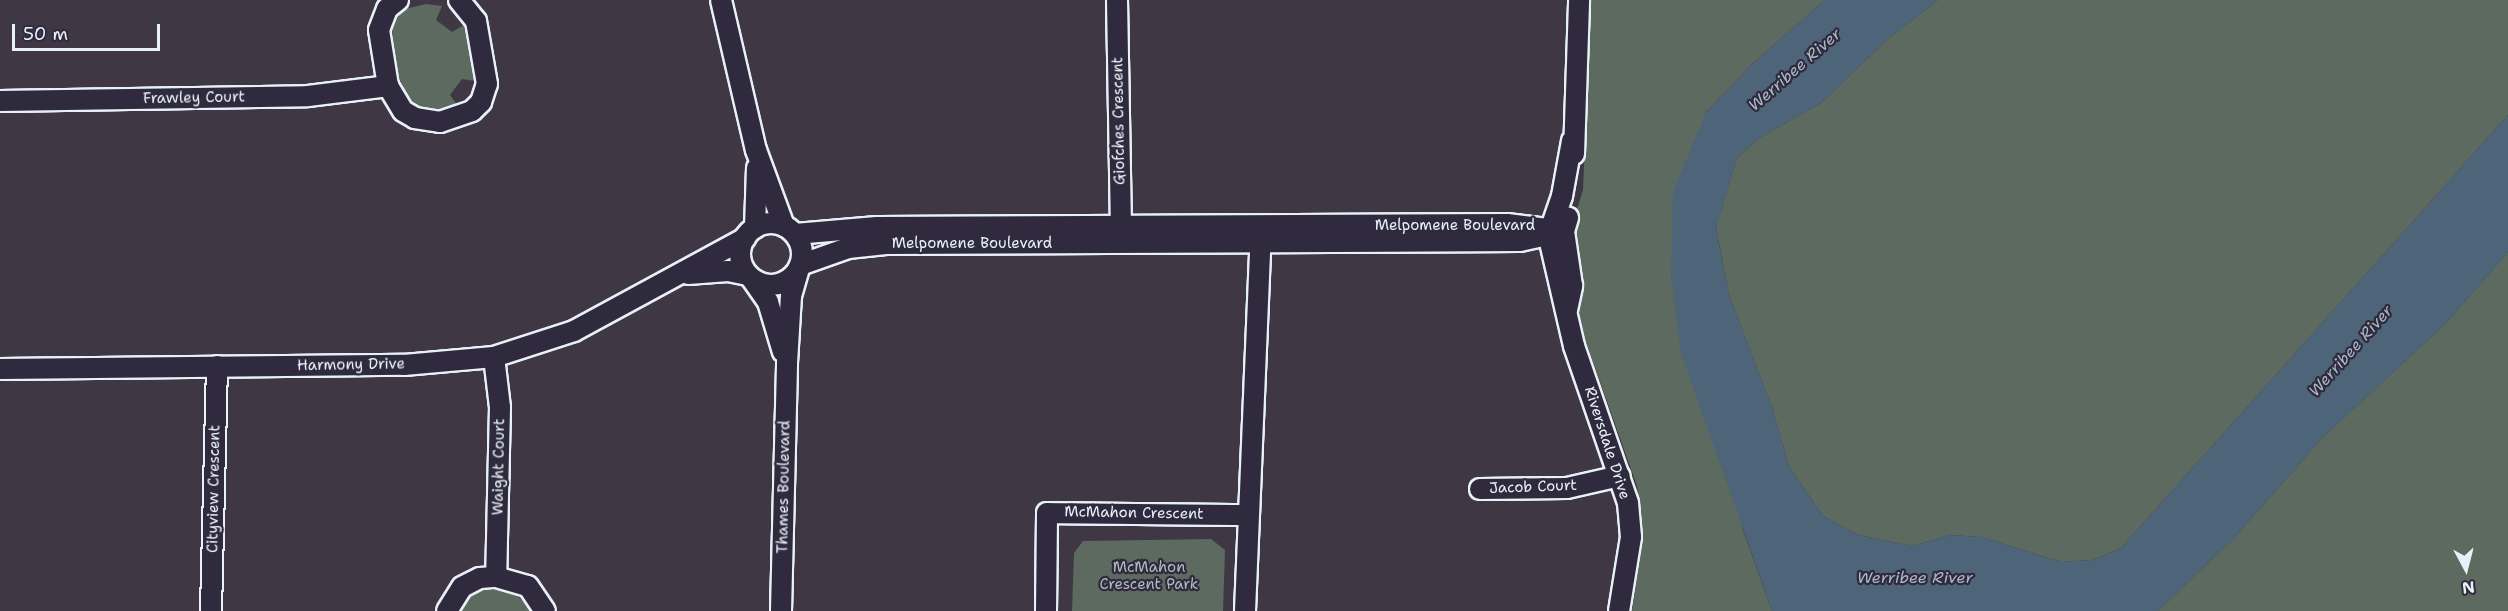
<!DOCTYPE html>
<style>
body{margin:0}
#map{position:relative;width:2508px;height:611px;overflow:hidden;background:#403744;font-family:"Shantell Sans",sans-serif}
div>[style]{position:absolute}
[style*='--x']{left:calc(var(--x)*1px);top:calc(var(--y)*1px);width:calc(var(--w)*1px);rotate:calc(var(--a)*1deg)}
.green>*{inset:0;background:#5d6a60}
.water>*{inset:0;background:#4e6479}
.roads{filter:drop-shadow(2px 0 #e8f1f8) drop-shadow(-2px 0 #e8f1f8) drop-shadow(0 2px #e8f1f8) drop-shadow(0 -2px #e8f1f8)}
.street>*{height:20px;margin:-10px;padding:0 10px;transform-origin:10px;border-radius:10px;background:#2f2a3d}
.street>.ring{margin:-10px;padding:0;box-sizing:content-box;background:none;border:20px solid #2f2a3d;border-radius:50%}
span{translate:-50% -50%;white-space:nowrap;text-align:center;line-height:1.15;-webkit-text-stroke:4.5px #2f2a3d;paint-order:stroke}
.street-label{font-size:15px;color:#e8f1f8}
.park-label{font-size:15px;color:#b0bbbb}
.water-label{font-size:16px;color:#aab9c5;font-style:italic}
.north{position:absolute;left:2436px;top:539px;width:60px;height:60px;-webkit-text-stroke:4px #2f2a3d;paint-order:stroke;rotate:173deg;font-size:16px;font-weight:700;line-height:24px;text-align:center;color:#e8f1f8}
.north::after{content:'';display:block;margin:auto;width:21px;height:27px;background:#e8f1f8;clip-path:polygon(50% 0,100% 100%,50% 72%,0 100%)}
.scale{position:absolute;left:12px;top:24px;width:148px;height:27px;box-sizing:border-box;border:3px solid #e8f1f8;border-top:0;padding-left:8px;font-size:18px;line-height:21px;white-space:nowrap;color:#e8f1f8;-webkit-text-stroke:4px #2f2a3d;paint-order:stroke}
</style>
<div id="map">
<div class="green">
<i style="clip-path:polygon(1591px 0,1825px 0,1752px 64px,1706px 112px,1742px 527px,1772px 611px,1632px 611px,1643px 537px,1637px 486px,1580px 325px,1572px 225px,1583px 190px)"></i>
<i style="clip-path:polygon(1938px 0,2508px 0,2508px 115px,2121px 548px,2092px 560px,2062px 562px,1981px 537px,1950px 535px,1912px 546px,1858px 535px,1823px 516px,1789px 466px,1772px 408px,1729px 295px,1716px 227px,1737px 158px,1759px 138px,1821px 103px,1889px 38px)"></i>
<i style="clip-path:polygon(426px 4px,442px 6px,436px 20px,452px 32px,464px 25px,475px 65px,475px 81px,462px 79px,450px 95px,458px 106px,450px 109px,430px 110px,411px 103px,393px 65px,392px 24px,405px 9px)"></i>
<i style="clip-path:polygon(2508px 252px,2508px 611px,2158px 611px,2233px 539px,2323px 437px,2445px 324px)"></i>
<i style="clip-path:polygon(1211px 539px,1225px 550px,1223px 611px,1072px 611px,1074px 553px,1083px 541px)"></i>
<i style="clip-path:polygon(487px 589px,512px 591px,534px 611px,460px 611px,470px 596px)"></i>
</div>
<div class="water">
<i style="clip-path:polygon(1825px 0,1938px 0,1889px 38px,1821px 103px,1759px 138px,1737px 158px,1716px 228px,1729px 295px,1772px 408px,1789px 466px,1823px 516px,1858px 535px,1912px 546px,1950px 535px,1981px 537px,2062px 562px,2092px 560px,2121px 548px,2508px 115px,2508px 252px,2445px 324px,2323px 437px,2233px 539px,2158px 611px,1772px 611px,1681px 353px,1671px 278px,1673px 192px,1706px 112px,1752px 64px)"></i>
</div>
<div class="roads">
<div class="street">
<i style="--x:398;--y:0;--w:14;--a:141"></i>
<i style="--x:387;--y:9;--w:22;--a:111"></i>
<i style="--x:379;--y:30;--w:57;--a:80.9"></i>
<i style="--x:388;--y:86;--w:29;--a:59"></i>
<i style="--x:403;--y:111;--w:14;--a:30"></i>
<i style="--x:415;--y:118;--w:25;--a:9"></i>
<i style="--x:440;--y:122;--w:34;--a:-19"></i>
<i style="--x:472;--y:111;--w:13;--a:-45"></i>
<i style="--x:481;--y:102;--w:19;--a:-72"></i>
<i style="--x:487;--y:84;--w:64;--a:-99.9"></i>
<i style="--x:476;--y:21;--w:27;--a:-129"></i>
<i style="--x:721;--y:0;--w:154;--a:76.9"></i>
<i style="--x:756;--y:150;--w:81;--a:69.8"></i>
<i style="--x:1117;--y:0;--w:237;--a:89"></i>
<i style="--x:0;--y:101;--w:308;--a:-0.9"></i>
<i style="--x:308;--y:96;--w:81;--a:-7.1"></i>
<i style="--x:1572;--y:141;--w:56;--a:100.3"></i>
<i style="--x:1562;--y:196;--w:36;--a:109"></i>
<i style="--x:1550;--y:230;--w:12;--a:90"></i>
<i style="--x:1550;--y:242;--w:107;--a:77"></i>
<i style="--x:1574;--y:346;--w:166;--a:71"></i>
<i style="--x:1628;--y:503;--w:34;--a:85"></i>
<i style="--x:1631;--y:537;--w:75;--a:99.2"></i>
<i style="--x:1574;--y:154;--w:154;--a:-88.1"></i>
<i class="ring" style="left:740px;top:223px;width:42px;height:42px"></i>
<i style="--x:755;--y:228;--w:60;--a:-88.1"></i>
<i style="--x:795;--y:234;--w:82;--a:-4.9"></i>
<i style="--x:877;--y:227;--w:630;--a:-0.27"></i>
<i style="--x:1507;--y:224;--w:57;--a:7"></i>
<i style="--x:800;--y:265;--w:51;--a:-19.5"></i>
<i style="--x:848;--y:248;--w:38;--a:-6"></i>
<i style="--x:886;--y:244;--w:634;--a:-0.27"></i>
<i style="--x:1520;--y:241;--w:42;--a:-12.4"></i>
<i style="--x:688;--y:274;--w:40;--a:-4.3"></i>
<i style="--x:728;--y:271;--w:20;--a:11"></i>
<i style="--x:752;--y:279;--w:28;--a:55"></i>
<i style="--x:768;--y:302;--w:52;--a:73.3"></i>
<i style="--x:1567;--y:310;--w:25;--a:-78"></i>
<i style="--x:1572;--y:286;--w:56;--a:-98.3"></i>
<i style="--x:1564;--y:231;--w:14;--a:-73"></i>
<i style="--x:494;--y:357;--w:50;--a:83.2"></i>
<i style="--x:500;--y:407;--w:170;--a:91.3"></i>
<i style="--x:0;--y:369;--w:404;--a:-0.6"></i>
<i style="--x:404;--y:365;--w:90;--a:-5.1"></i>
<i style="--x:494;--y:357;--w:84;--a:-18"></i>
<i style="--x:574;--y:331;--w:195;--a:-28.5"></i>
<i style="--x:1480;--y:489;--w:87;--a:-0.7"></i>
<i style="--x:1567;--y:488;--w:54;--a:-12.8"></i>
<i style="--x:211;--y:611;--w:245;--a:-88.6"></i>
<i style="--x:447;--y:611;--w:28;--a:-58"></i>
<i style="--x:462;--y:587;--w:20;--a:-27"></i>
<i style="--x:480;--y:578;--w:16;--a:-4"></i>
<i style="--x:496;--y:577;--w:33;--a:16"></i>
<i style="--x:528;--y:586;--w:30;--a:56"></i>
<i style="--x:781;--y:611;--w:248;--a:-88.6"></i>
<i style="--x:787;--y:363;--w:67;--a:-86.6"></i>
<i style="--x:791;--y:296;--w:29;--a:-74"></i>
<i style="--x:1046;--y:611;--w:98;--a:-89.4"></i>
<i style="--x:1047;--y:513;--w:201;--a:0.6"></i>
<i style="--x:1245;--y:611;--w:382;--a:-87.6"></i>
</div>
</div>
<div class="street-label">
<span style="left:194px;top:98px;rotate:-1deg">Frawley Court</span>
<span style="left:1119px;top:121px;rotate:-91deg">Giofches Crescent</span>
<span style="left:1455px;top:226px">Melpomene Boulevard</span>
<span style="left:972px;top:244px">Melpomene Boulevard</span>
<span style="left:351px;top:365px;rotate:-1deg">Harmony Drive</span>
<span style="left:1607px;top:443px;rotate:72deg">Riversdale Drive</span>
<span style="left:499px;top:467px;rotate:-89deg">Waight Court</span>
<span style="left:784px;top:487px;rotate:-89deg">Thames Boulevard</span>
<span style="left:1533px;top:487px;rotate:-2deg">Jacob Court</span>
<span style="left:214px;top:489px;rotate:-89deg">Cityview Crescent</span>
<span style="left:1134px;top:513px;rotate:1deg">McMahon Crescent</span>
</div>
<div class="park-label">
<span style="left:1149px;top:576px">McMahon<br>Crescent Park</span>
</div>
<div class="water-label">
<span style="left:1795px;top:70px;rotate:-41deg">Werribee River</span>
<span style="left:2351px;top:351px;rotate:-48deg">Werribee River</span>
<span style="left:1915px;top:578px">Werribee River</span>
</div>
<div class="north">N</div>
<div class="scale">50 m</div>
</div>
